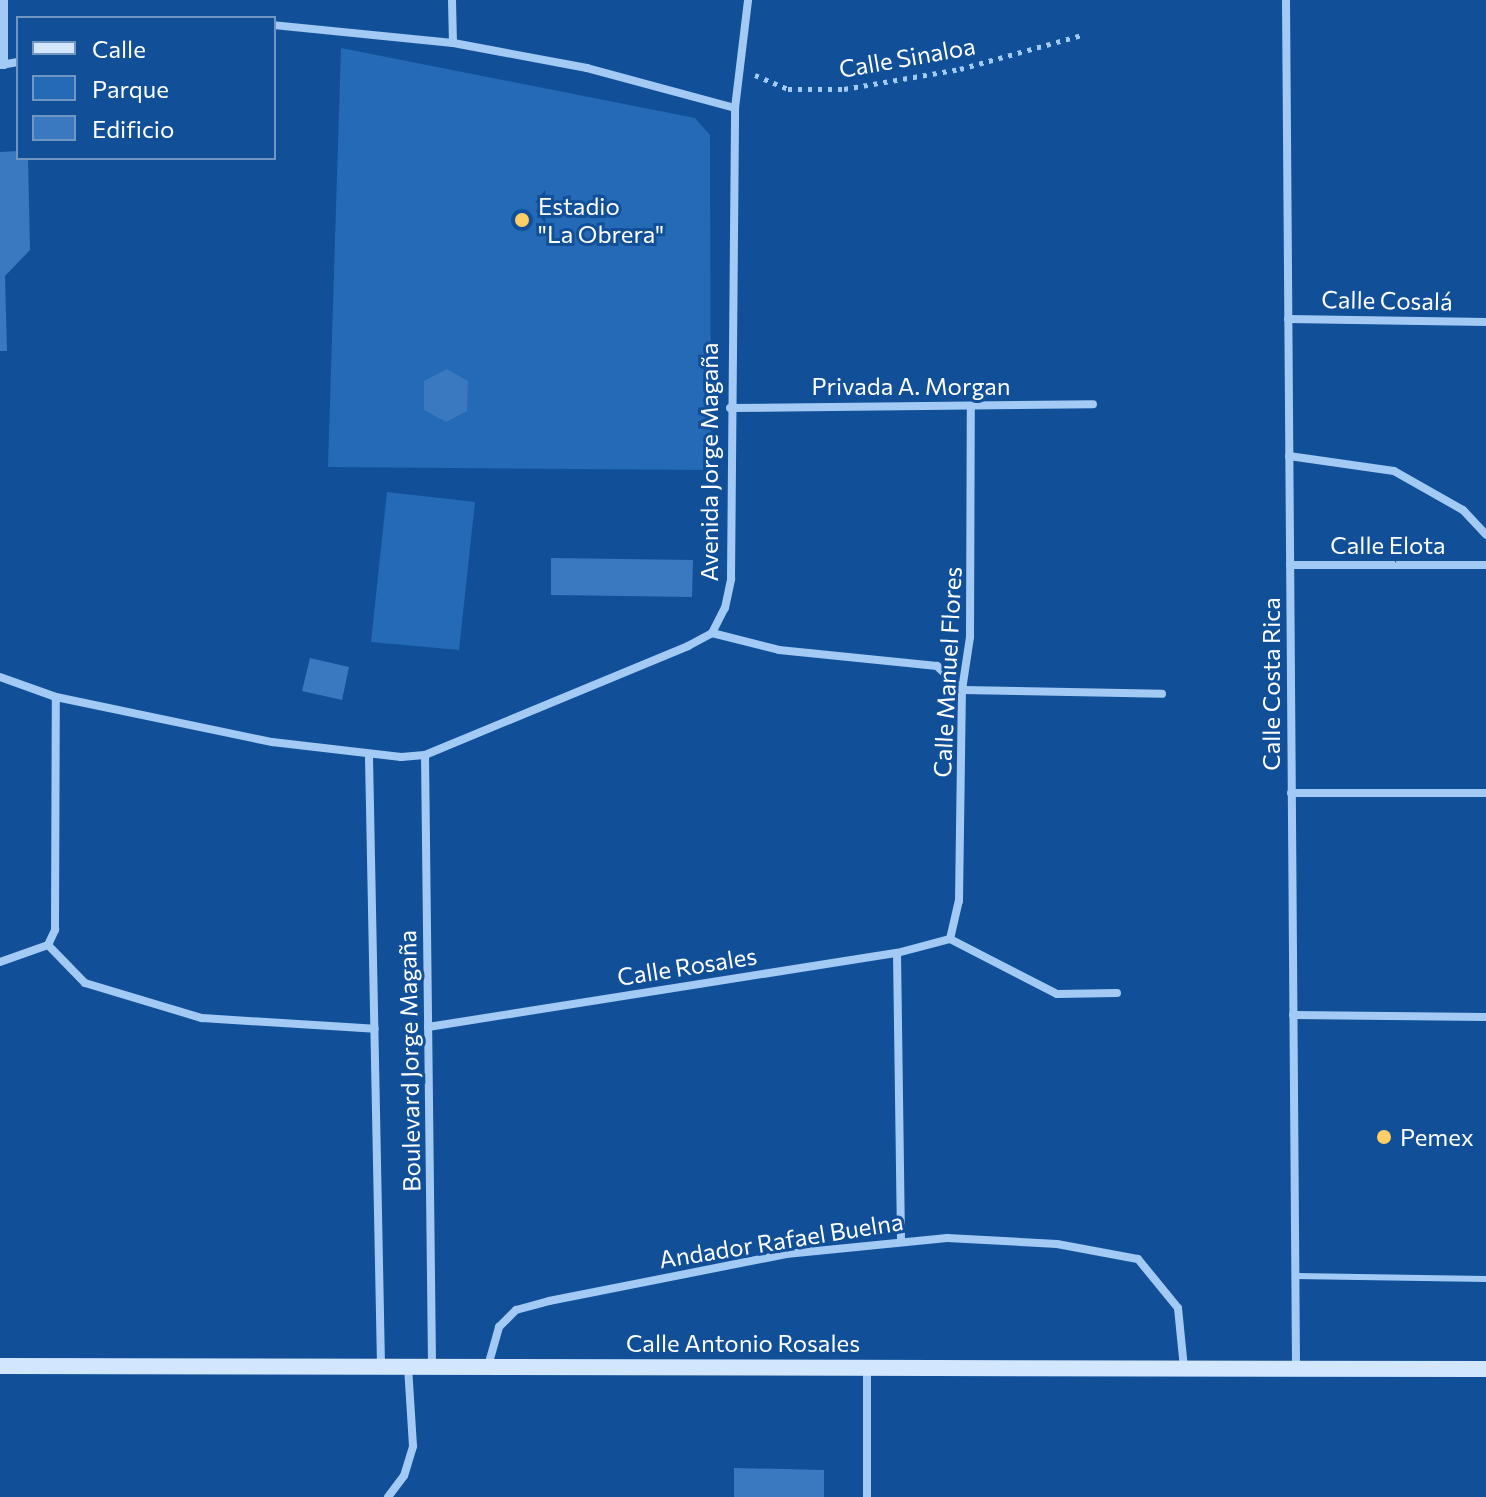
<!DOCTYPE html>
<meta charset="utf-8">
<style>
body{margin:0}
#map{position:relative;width:1486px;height:1497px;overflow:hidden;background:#115098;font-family:Commissioner,sans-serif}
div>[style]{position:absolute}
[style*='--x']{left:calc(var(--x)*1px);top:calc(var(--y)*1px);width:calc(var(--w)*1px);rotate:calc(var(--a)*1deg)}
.green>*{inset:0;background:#246ab6}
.building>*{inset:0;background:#3a79c0}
.path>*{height:5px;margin-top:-2.5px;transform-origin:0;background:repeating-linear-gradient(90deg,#a3caf4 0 4px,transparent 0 10px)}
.service>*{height:6px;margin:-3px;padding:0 3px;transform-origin:3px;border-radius:3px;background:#a3caf4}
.minor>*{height:8px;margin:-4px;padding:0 4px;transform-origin:4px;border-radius:4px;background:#a3caf4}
.secondary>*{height:16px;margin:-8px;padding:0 8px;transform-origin:8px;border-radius:8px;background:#d2e6fd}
.dots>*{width:22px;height:22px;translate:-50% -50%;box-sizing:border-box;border:4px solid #115098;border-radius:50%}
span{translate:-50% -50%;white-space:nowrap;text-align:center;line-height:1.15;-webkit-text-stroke:6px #115098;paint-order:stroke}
.street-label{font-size:24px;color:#fff}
.poi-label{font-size:24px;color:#fff}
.left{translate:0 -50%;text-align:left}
.legend{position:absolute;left:16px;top:16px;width:260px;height:144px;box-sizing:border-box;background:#115098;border:2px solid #7096c1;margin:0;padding:10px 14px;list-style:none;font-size:24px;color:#fff}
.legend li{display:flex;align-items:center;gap:16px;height:40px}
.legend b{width:40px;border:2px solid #7096c1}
</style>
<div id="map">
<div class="green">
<i style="clip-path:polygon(341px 48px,695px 118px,710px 135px,711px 470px,328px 467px)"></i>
<i style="clip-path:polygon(387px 492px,475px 502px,459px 650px,371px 642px)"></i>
</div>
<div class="building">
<i style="clip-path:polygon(18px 151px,18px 158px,28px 158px,30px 250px,5px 276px,7px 351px,0 351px,0 152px)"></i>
<i style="clip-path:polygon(447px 369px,468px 381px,467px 411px,446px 422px,424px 410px,424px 381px)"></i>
<i style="clip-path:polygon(551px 558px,693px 560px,692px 597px,551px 595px)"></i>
<i style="clip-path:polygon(310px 658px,349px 667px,342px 700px,302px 691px)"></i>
<i style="clip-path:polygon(734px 1468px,824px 1470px,824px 1497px,734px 1497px)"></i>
</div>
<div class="path">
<i style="--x:755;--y:75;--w:36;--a:23"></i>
<i style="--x:788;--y:89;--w:56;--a:0"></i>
<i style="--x:844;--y:89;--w:118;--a:-9.8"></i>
<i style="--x:960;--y:69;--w:127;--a:-15.6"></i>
</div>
<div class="service">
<i style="--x:1295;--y:1276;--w:191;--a:0.9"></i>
</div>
<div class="minor">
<i style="--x:4;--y:0;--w:65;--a:90"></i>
<i style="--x:452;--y:0;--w:43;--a:88.7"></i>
<i style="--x:1286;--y:0;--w:1368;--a:89.58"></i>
<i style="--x:1;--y:65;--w:17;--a:-10"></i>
<i style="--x:735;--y:108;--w:109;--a:-83.1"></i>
<i style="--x:1288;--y:319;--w:198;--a:0.9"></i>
<i style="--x:730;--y:408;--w:363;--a:-0.6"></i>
<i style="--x:1289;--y:456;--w:106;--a:8.1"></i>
<i style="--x:1394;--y:471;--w:79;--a:29.5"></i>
<i style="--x:1463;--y:510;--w:34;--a:47"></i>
<i style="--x:1290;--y:565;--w:196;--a:0"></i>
<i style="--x:712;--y:633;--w:69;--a:14.2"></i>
<i style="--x:779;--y:650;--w:159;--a:5.8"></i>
<i style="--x:937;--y:666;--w:35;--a:44"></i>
<i style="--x:0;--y:677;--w:59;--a:19.7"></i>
<i style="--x:56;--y:697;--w:221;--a:11.8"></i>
<i style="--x:272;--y:742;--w:130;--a:6.6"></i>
<i style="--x:401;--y:757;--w:24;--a:-5"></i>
<i style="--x:425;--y:755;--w:285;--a:-22.5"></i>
<i style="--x:688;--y:646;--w:27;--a:-28"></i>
<i style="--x:712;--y:633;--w:28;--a:-63"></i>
<i style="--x:725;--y:608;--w:30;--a:-78"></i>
<i style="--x:731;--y:579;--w:471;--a:-89.5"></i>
<i style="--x:735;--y:108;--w:153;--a:-164.9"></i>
<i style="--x:587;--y:68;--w:136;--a:-169.4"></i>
<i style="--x:453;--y:43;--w:180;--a:-174.3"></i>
<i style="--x:962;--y:690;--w:200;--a:1.1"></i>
<i style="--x:425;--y:755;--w:611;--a:89.34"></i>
<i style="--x:369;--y:757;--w:609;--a:88.87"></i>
<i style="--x:1291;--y:793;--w:195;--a:0"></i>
<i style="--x:950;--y:939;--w:39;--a:-77"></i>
<i style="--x:959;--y:901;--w:211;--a:-89.2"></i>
<i style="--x:962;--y:690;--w:54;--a:-81.4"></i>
<i style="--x:970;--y:637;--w:231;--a:-89.8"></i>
<i style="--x:950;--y:939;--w:120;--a:27.2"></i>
<i style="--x:1057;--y:994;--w:60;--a:-1"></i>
<i style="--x:48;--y:945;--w:53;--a:45.8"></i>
<i style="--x:85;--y:983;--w:122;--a:16.7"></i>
<i style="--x:202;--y:1018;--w:173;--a:3.6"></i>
<i style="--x:48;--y:945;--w:17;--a:-65"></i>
<i style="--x:55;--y:930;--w:233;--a:-89.8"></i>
<i style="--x:897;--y:953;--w:286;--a:89.2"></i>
<i style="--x:0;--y:962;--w:51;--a:-19.5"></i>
<i style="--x:1293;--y:1015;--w:193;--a:0.6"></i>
<i style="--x:428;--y:1027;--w:475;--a:-9"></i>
<i style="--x:897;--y:953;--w:55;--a:-14.8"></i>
<i style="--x:488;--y:1366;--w:41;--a:-74.2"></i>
<i style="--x:499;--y:1327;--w:24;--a:-45"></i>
<i style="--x:516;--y:1310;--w:34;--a:-15"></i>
<i style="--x:549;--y:1301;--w:242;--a:-11.2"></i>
<i style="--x:786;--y:1254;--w:162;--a:-5.7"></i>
<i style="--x:947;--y:1238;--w:110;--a:3.1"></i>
<i style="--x:1057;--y:1244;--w:82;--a:10.5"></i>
<i style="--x:1138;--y:1259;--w:63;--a:50.8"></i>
<i style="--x:1178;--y:1308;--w:60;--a:84.3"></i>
<i style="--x:388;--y:1497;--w:26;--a:-53"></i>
<i style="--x:404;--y:1476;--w:31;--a:-73"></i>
<i style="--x:413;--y:1446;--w:80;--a:-93.6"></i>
<i style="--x:867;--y:1497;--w:129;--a:-90"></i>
</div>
<div class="secondary">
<i style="--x:0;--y:1366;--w:1486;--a:0.12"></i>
</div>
<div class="dots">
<i style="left:522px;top:220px;background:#ffce65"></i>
<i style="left:1384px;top:1137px;background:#ffce65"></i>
</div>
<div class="street-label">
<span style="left:907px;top:57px;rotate:-10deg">Calle Sinaloa</span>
<span style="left:1387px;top:300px;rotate:1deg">Calle Cosalá</span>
<span style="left:911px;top:386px">Privada A. Morgan</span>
<span style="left:709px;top:462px;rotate:-90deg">Avenida Jorge Magaña</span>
<span style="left:1388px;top:545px">Calle Elota</span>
<span style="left:947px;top:672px;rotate:-87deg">Calle Manuel Flores</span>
<span style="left:1271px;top:684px;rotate:-90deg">Calle Costa Rica</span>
<span style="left:687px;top:966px;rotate:-9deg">Calle Rosales</span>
<span style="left:409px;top:1061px;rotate:-91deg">Boulevard Jorge Magaña</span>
<span style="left:781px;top:1240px;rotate:-9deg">Andador Rafael Buelna</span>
<span style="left:743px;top:1343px">Calle Antonio Rosales</span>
</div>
<div class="poi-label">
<span class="left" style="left:538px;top:220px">Estadio<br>"La Obrera"</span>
<span class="left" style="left:1400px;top:1137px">Pemex</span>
</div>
<ul class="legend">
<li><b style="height:10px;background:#d2e6fd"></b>Calle</li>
<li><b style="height:22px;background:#246ab6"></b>Parque</li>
<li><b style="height:22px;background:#3a79c0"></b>Edificio</li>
</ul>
</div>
